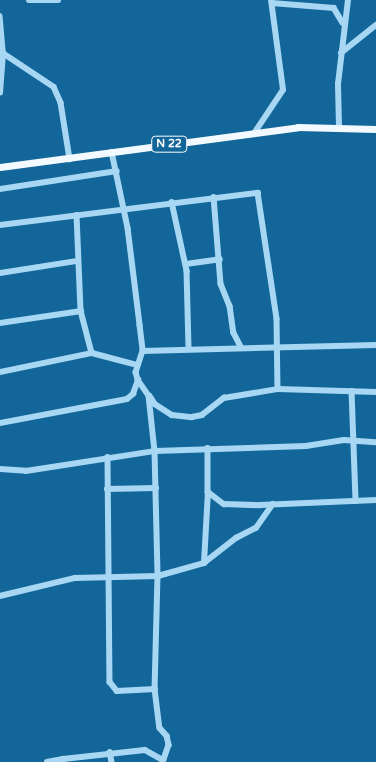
<!DOCTYPE html>
<style>
body{margin:0}
#map{position:relative;width:376px;height:762px;overflow:hidden;background:#13669a;font-family:"Varela Round",sans-serif}
div>[style]{position:absolute}
[style*='--x']{left:calc(var(--x)*1px);top:calc(var(--y)*1px);width:calc(var(--w)*1px);rotate:calc(var(--a)*1deg)}
.minor>*{height:5.5px;margin:-2.75px;padding:0 2.75px;transform-origin:2.75px;border-radius:2.75px;background:#a7d7f3}
.major>*{height:7px;margin:-3.5px;padding:0 3.5px;transform-origin:3.5px;border-radius:3.5px;background:#f3faff}
span{translate:-50% -50%;white-space:nowrap;text-align:center;line-height:1.15;-webkit-text-stroke:4px #13669a;paint-order:stroke}
.shield-label span{padding:1px 4px;background:#13669a;border:1px solid;border-radius:4px;-webkit-text-stroke-width:0}
.shield-label{font-size:11px;color:#fff;font-weight:700}
</style>
<div id="map">
<div class="minor">
<i style="--x:29;--y:0;--w:29;--a:0"></i>
<i style="--x:272;--y:3;--w:62;--a:4.6"></i>
<i style="--x:334;--y:8;--w:17;--a:59"></i>
<i style="--x:0;--y:16;--w:37;--a:85"></i>
<i style="--x:3;--y:53;--w:61;--a:33.7"></i>
<i style="--x:54;--y:87;--w:17;--a:66"></i>
<i style="--x:61;--y:103;--w:57;--a:80.9"></i>
<i style="--x:341;--y:53;--w:45;--a:-38.7"></i>
<i style="--x:0;--y:93;--w:40;--a:-85.7"></i>
<i style="--x:339;--y:126;--w:42;--a:-91.4"></i>
<i style="--x:338;--y:84;--w:85;--a:-83.2"></i>
<i style="--x:255;--y:132;--w:50;--a:-56.3"></i>
<i style="--x:283;--y:90;--w:91;--a:-97.6"></i>
<i style="--x:112;--y:152;--w:78;--a:78.1"></i>
<i style="--x:128;--y:228;--w:98;--a:82.9"></i>
<i style="--x:140;--y:325;--w:26;--a:83"></i>
<i style="--x:143;--y:351;--w:22;--a:108"></i>
<i style="--x:136;--y:372;--w:8;--a:76"></i>
<i style="--x:138;--y:380;--w:19;--a:55"></i>
<i style="--x:149;--y:396;--w:55;--a:83.8"></i>
<i style="--x:155;--y:451;--w:125;--a:88.6"></i>
<i style="--x:158;--y:576;--w:113;--a:91.5"></i>
<i style="--x:155;--y:689;--w:39;--a:83"></i>
<i style="--x:160;--y:728;--w:11;--a:49"></i>
<i style="--x:167;--y:736;--w:9;--a:77"></i>
<i style="--x:169;--y:745;--w:18;--a:109"></i>
<i style="--x:0;--y:189;--w:118;--a:-8.7"></i>
<i style="--x:214;--y:197;--w:87;--a:85.4"></i>
<i style="--x:221;--y:284;--w:24;--a:68"></i>
<i style="--x:230;--y:306;--w:27;--a:82"></i>
<i style="--x:234;--y:333;--w:16;--a:63"></i>
<i style="--x:172;--y:202;--w:71;--a:77.7"></i>
<i style="--x:187;--y:271;--w:78;--a:88.5"></i>
<i style="--x:77;--y:215;--w:96;--a:87.6"></i>
<i style="--x:81;--y:311;--w:43;--a:75.3"></i>
<i style="--x:92;--y:353;--w:47;--a:14.9"></i>
<i style="--x:0;--y:225;--w:260;--a:-7.1"></i>
<i style="--x:258;--y:193;--w:127;--a:81.4"></i>
<i style="--x:277;--y:319;--w:70;--a:89.2"></i>
<i style="--x:278;--y:389;--w:98;--a:1.8"></i>
<i style="--x:186;--y:264;--w:34;--a:-8"></i>
<i style="--x:0;--y:273;--w:78;--a:-8.9"></i>
<i style="--x:0;--y:323;--w:82;--a:-8.4"></i>
<i style="--x:143;--y:351;--w:233;--a:-1.5"></i>
<i style="--x:0;--y:372;--w:94;--a:-11.7"></i>
<i style="--x:352;--y:391;--w:110;--a:87.9"></i>
<i style="--x:150;--y:396;--w:9;--a:58"></i>
<i style="--x:155;--y:404;--w:20;--a:33"></i>
<i style="--x:172;--y:415;--w:20;--a:6"></i>
<i style="--x:192;--y:417;--w:10;--a:-11"></i>
<i style="--x:202;--y:415;--w:28;--a:-38"></i>
<i style="--x:224;--y:398;--w:55;--a:-9.5"></i>
<i style="--x:0;--y:423;--w:129;--a:-10.7"></i>
<i style="--x:127;--y:399;--w:8;--a:-40"></i>
<i style="--x:133;--y:394;--w:15;--a:-70"></i>
<i style="--x:208;--y:448;--w:44;--a:90"></i>
<i style="--x:208;--y:492;--w:20;--a:37"></i>
<i style="--x:224;--y:504;--w:36;--a:2"></i>
<i style="--x:260;--y:505;--w:116;--a:-2.5"></i>
<i style="--x:108;--y:457;--w:225;--a:89.5"></i>
<i style="--x:110;--y:682;--w:11;--a:52"></i>
<i style="--x:117;--y:691;--w:38;--a:-3"></i>
<i style="--x:0;--y:469;--w:26;--a:4"></i>
<i style="--x:26;--y:471;--w:131;--a:-8.8"></i>
<i style="--x:155;--y:451;--w:151;--a:-1.9"></i>
<i style="--x:306;--y:446;--w:38;--a:-9"></i>
<i style="--x:344;--y:440;--w:32;--a:4"></i>
<i style="--x:107;--y:489;--w:49;--a:-1.2"></i>
<i style="--x:204;--y:563;--w:41;--a:-38"></i>
<i style="--x:236;--y:538;--w:22;--a:-27"></i>
<i style="--x:256;--y:528;--w:29;--a:-55"></i>
<i style="--x:0;--y:596;--w:77;--a:-13.5"></i>
<i style="--x:75;--y:578;--w:83;--a:-1.4"></i>
<i style="--x:158;--y:576;--w:48;--a:-15.8"></i>
<i style="--x:204;--y:563;--w:71;--a:-86.8"></i>
<i style="--x:110;--y:752;--w:10;--a:79"></i>
<i style="--x:63;--y:759;--w:82;--a:-6.3"></i>
<i style="--x:145;--y:750;--w:21;--a:29"></i>
<i style="--x:47;--y:762;--w:16;--a:-11"></i>
<i style="--x:63;--y:759;--w:3;--a:90"></i>
</div>
<div class="major">
<i style="--x:0;--y:167;--w:301;--a:-7.6"></i>
<i style="--x:298;--y:127;--w:78;--a:1.5"></i>
</div>
<div class="shield-label">
<span style="left:169px;top:144px">N 22</span>
</div>
</div>
